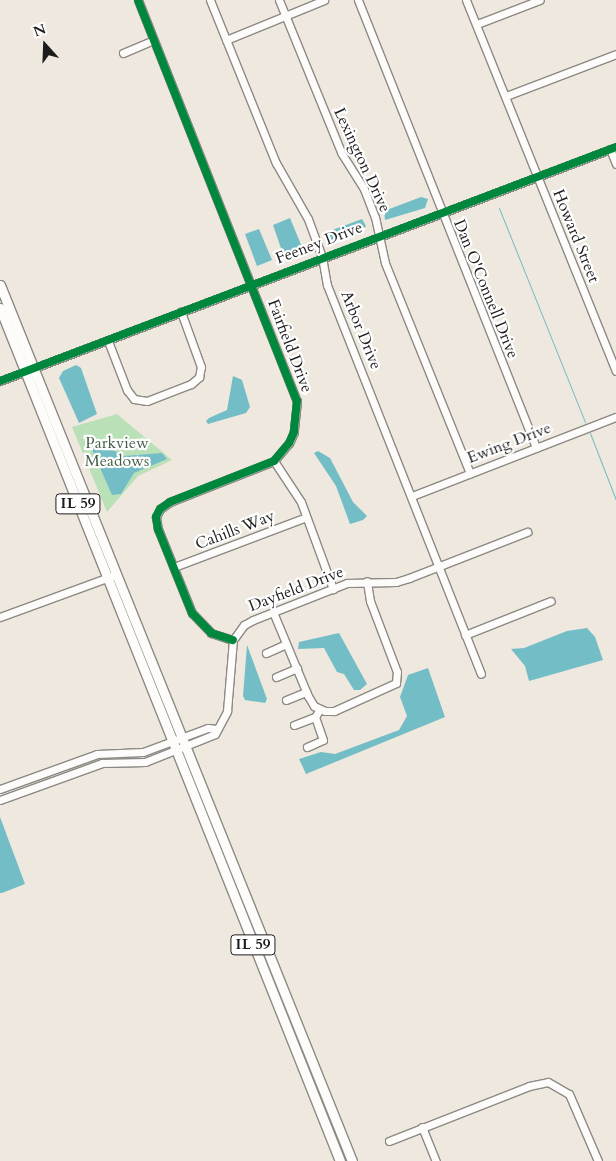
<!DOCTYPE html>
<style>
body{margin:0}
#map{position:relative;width:616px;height:1161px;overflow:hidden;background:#efe8de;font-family:Cardo,serif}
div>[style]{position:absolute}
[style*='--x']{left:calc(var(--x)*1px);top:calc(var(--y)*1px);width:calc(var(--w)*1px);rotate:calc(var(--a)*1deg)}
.green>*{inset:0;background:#bae0b7}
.water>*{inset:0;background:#73bdc7}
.stream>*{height:1px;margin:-0.5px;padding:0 0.5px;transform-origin:0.5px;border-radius:0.5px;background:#73bdc7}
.roads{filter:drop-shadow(1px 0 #8c8984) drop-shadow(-1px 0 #8c8984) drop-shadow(0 1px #8c8984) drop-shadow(0 -1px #8c8984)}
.minor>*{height:7px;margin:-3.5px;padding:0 3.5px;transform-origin:3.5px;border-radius:3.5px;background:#fdfcfa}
.major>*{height:9px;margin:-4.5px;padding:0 4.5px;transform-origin:4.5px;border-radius:4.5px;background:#fdfcfa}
.cycleway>*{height:8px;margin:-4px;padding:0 4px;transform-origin:4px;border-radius:4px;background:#00873e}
span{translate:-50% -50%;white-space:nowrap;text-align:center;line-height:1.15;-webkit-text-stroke:4.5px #fff;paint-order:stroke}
.shield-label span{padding:1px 4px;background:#fff;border:1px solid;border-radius:4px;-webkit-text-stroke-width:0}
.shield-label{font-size:15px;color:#1c1c1c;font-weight:700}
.street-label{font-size:16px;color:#1c1c1c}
.park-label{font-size:16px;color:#445e47}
.north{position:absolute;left:20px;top:20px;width:50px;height:50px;-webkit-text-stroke:4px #fff;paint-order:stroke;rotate:340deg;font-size:14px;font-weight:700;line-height:20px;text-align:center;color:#1c1c1c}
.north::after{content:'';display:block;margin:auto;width:18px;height:22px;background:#1c1c1c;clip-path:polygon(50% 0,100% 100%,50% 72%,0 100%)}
</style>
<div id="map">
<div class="green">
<i style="clip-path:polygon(117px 414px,172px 460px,138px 476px,107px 512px,72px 427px)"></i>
<i style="clip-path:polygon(118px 756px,69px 771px,66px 769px,95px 757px)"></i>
<i style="clip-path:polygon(50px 773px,51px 777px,6px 792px,7px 789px)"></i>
<i style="clip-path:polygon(203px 806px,217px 836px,349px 1161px,345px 1161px,334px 1137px)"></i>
</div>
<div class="water">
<i style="clip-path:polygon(421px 197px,428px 199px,425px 208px,385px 220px,384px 211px)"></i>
<i style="clip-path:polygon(290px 218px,302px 247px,283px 254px,273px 225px)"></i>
<i style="clip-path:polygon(362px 219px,366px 226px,363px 230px,332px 242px,326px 240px,327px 232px)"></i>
<i style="clip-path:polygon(259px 229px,272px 260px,257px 266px,245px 234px)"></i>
<i style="clip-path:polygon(76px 365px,81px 368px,97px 414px,79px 423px,59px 378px,63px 371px)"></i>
<i style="clip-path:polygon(233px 376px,242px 380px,250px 407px,246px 413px,208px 424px,206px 421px,209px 418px,227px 410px)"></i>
<i style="clip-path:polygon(86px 436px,124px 456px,162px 453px,167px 459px,134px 473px,121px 494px,112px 495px)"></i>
<i style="clip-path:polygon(318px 451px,330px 458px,353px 502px,367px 516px,363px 520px,350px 524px,336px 486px,314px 453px)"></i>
<i style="clip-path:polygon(587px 628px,595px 637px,603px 660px,529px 681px,525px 666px,511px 649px,524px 648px,567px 631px)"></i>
<i style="clip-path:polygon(339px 633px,367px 684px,360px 690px,354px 690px,344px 674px,337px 672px,324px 648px,298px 649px,299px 642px)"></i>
<i style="clip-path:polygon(247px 645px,267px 699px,265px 703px,245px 700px,243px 696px)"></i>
<i style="clip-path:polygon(428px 668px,445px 717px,306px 774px,299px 759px,321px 752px,335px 754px,399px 730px,407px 716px,400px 697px,408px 675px)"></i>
<i style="clip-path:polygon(0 817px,25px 884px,2px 893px,0 893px)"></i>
</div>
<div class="stream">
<i style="--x:499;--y:208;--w:231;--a:68.1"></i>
<i style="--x:590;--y:433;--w:72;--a:68.8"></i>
</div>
<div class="roads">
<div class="minor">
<i style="--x:138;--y:0;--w:431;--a:68.4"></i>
<i style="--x:297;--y:401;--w:31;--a:96"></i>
<i style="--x:294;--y:432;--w:12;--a:114"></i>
<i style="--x:289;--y:443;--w:23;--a:130"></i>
<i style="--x:274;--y:461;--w:112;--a:158.5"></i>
<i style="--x:170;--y:502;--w:12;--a:145"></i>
<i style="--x:160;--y:509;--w:9;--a:117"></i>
<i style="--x:156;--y:517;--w:12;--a:81"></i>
<i style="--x:158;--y:529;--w:91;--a:68"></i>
<i style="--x:192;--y:613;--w:28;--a:46"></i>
<i style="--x:211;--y:633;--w:23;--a:18"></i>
<i style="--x:210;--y:0;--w:176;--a:68"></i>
<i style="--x:276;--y:163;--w:64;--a:60.3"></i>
<i style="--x:308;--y:219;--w:40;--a:69.8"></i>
<i style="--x:322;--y:257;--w:28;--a:80"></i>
<i style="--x:327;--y:285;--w:418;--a:68.4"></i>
<i style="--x:279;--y:0;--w:166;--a:67.8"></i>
<i style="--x:342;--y:154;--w:41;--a:57.8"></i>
<i style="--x:364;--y:189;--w:30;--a:69"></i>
<i style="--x:375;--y:217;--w:47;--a:77.7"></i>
<i style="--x:385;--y:263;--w:227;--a:68"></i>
<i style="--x:358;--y:0;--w:482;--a:68.3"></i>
<i style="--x:466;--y:0;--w:400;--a:68"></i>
<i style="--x:477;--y:24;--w:67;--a:-20.9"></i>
<i style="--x:226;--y:40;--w:106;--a:-22.2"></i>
<i style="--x:123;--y:53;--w:33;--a:-23"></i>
<i style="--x:506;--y:96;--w:118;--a:-20.9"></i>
<i style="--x:610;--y:149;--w:16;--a:68"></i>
<i style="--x:108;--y:341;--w:53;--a:68.8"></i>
<i style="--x:127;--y:390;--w:11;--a:52"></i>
<i style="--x:134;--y:399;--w:13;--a:9"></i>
<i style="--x:147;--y:401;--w:47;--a:-21.1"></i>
<i style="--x:191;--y:384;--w:11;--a:-41"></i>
<i style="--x:199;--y:377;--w:10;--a:-79"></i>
<i style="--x:201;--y:367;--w:59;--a:-110"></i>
<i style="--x:0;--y:381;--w:659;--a:-20.8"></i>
<i style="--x:274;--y:461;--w:49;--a:56.6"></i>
<i style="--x:301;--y:502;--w:93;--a:69.8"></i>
<i style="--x:412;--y:496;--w:219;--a:-21.2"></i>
<i style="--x:174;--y:567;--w:141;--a:-20.7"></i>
<i style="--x:273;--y:612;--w:91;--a:67.4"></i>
<i style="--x:308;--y:696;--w:12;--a:59"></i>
<i style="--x:314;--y:706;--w:12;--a:24"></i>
<i style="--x:325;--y:711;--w:9;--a:0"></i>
<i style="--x:334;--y:711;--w:68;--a:-24.3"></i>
<i style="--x:396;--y:683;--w:11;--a:-85"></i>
<i style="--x:397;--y:672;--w:76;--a:-110.8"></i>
<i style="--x:370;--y:601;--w:20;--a:-99"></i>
<i style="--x:0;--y:617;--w:119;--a:-20.1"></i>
<i style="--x:465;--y:635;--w:92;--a:-21.6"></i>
<i style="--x:266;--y:653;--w:22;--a:-24"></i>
<i style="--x:276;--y:677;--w:23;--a:-23"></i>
<i style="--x:286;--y:700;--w:22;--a:-22"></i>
<i style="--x:294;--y:725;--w:22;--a:-21"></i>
<i style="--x:307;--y:747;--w:17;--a:-24"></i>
<i style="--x:323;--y:740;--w:24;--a:-109"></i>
<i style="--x:315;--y:717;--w:9;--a:-58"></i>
<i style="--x:0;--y:789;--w:103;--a:-19.8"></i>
<i style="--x:97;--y:754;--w:46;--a:-2.5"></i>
<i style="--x:143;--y:752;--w:69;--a:-20.3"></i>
<i style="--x:208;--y:728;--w:8;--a:7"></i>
<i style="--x:0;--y:800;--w:109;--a:-19.9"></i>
<i style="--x:102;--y:763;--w:43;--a:-1.3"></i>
<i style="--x:145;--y:762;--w:75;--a:-21.8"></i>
<i style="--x:215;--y:734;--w:26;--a:-62"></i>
<i style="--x:227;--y:711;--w:71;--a:-85.2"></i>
<i style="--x:233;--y:640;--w:19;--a:-54"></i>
<i style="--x:244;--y:625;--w:10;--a:-29"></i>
<i style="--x:253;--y:620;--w:101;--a:-21.5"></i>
<i style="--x:347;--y:583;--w:49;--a:-1.2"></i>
<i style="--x:396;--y:582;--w:14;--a:-17"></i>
<i style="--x:409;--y:578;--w:127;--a:-21.3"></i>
<i style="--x:422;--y:1127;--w:37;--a:68"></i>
<i style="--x:389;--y:1141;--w:150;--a:-21.4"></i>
<i style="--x:529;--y:1086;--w:19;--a:-12"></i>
<i style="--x:548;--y:1082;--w:24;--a:30"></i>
<i style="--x:569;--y:1094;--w:73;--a:66.6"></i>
</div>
<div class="major">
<i style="--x:0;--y:285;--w:944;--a:68.11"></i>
<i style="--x:0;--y:308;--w:918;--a:68.27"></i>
</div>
</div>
<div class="cycleway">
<i style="--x:138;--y:0;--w:431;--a:68.4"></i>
<i style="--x:297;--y:401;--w:31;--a:96"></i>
<i style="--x:294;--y:432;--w:12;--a:114"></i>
<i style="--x:289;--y:443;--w:23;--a:130"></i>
<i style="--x:274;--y:461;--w:112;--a:158.5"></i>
<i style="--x:170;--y:502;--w:12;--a:145"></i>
<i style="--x:160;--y:509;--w:9;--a:117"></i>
<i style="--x:156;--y:517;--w:12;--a:81"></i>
<i style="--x:158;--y:529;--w:91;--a:68"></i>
<i style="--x:192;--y:613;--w:28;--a:46"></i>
<i style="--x:211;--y:633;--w:23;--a:18"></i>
<i style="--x:0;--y:381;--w:659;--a:-20.8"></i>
</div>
<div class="shield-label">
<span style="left:78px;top:504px">IL 59</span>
<span style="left:253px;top:945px">IL 59</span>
</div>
<div class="street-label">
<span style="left:362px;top:160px;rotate:65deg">Lexington Drive</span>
<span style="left:576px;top:236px;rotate:68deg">Howard Street</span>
<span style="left:319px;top:243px;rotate:-21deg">Feeney Drive</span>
<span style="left:486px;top:289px;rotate:68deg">Dan O'Connell Drive</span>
<span style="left:361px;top:330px;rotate:68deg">Arbor Drive</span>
<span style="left:290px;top:346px;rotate:69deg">Fairfield Drive</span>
<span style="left:509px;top:443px;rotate:-21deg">Ewing Drive</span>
<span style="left:235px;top:530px;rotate:-21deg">Cahills Way</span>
<span style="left:296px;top:589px;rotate:-21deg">Dayfield Drive</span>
</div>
<div class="park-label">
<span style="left:117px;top:452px">Parkview<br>Meadows</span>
</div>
<div class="north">N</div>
</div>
